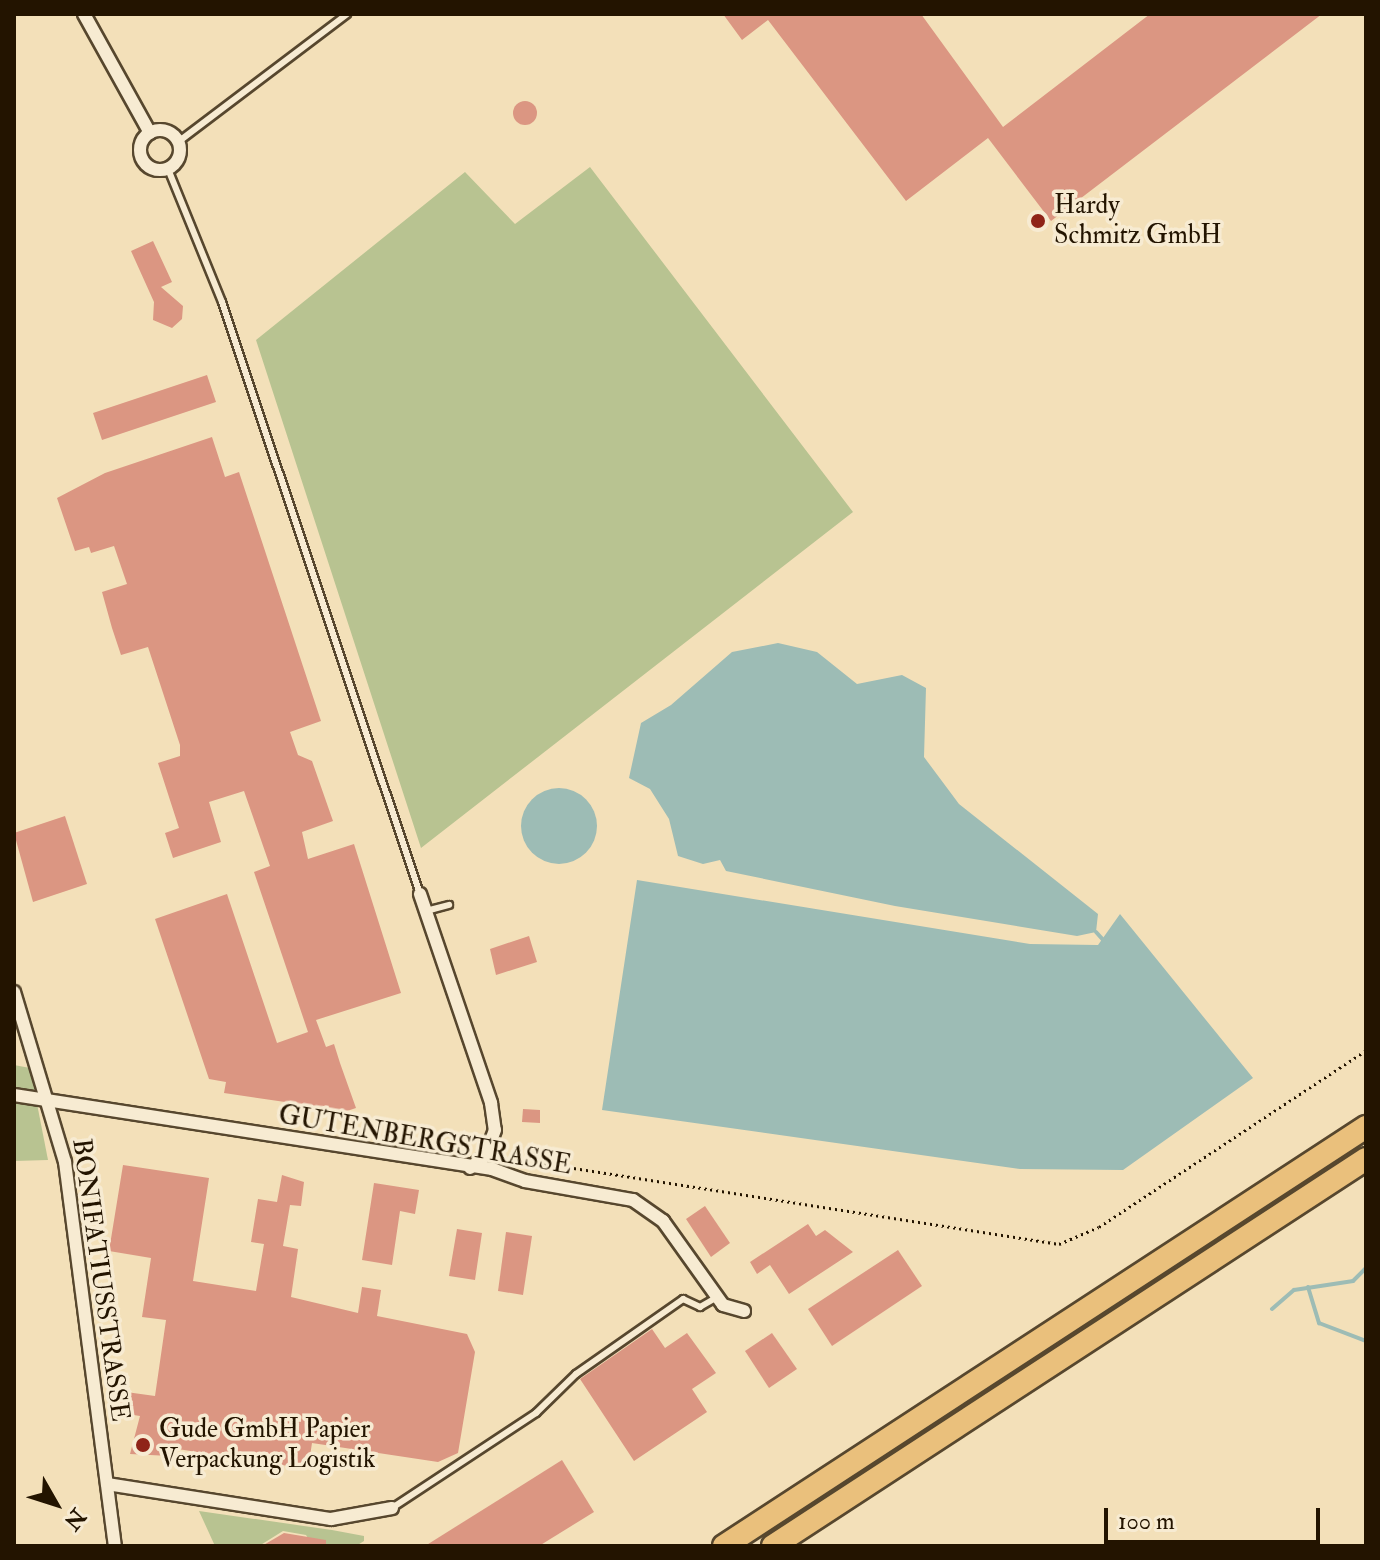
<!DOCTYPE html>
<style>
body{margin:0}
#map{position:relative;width:1380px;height:1560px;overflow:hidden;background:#f3e0b9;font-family:"IM FELL Double Pica",serif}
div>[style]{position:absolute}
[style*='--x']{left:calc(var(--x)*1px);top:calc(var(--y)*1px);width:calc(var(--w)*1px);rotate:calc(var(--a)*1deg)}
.green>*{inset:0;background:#b8c391}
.water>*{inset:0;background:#9dbcb5}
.round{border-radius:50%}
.stream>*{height:4px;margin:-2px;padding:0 2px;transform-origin:2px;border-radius:2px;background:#9dbcb5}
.building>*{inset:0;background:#db9682}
.path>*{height:3px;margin-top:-1.5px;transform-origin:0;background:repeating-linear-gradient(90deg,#231400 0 2px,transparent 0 6px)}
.roads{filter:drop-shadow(2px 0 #57472e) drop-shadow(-2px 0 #57472e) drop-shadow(0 2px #57472e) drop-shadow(0 -2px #57472e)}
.service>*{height:6px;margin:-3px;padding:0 3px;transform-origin:3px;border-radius:3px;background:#f7ebd2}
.minor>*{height:12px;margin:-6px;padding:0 6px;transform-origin:6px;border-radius:6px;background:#f7ebd2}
.minor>.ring{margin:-6px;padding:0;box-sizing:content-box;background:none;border:12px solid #f7ebd2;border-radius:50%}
.motorway>*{height:22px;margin:-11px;padding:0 11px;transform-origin:11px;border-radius:11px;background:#eac07c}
.dots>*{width:22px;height:22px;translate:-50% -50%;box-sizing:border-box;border:4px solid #f7ebd2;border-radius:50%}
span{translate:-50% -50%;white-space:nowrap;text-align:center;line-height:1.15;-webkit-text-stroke:7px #f7ebd2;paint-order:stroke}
.poi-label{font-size:26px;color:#231400}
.left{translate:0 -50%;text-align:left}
.street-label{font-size:26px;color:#231400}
.frame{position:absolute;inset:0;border:16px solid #231400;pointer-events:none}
.north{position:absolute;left:16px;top:1464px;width:80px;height:80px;-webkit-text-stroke:6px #f7ebd2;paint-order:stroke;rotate:129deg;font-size:22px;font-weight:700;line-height:32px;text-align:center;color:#231400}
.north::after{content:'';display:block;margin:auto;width:28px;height:36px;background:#231400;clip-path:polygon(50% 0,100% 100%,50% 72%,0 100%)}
.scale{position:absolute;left:1104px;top:1508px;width:216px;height:36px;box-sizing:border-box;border:4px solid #231400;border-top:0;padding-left:10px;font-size:24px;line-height:28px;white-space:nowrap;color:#231400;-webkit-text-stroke:6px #f7ebd2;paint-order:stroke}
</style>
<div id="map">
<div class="green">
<i style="clip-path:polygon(590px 167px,853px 512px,421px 848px,256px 340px,465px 172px,515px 224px)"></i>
<i style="clip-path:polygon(14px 1065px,30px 1068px,48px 1160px,14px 1161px)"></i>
<i style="clip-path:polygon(199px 1511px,332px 1530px,364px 1536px,364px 1541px,356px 1546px,313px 1546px,306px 1535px,283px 1531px,259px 1546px,215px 1546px)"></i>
</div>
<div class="water">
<i style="clip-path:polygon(778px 643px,817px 652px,857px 684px,902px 675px,926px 688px,924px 757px,959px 804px,1098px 914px,1096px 932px,1077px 936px,895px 906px,726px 871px,720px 860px,703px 864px,678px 856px,669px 819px,650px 789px,629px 778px,641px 723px,671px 705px,732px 652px)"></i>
<i class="round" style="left:521px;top:788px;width:76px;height:76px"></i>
<i style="clip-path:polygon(637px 880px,1030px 944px,1098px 945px,1120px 914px,1253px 1078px,1123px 1170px,1020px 1169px,602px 1110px)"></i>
</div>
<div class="stream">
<i style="--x:1096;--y:932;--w:13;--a:48"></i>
<i style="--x:1308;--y:1287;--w:38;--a:73"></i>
<i style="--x:1319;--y:1323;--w:50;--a:21"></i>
<i style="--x:1272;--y:1309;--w:29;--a:-41"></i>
<i style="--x:1294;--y:1290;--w:60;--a:-8.7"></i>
<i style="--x:1353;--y:1281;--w:18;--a:-45"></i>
</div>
<div class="building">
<i style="clip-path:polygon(723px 14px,921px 14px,1003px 127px,1150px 14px,1322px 14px,1051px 221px,988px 138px,906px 201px,768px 20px,742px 40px)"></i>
<i class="round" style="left:513px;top:101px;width:24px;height:24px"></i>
<i style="clip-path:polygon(153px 241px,172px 282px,161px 287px,183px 306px,182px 319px,172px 328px,153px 320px,154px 302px,131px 251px)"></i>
<i style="clip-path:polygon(207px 375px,216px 402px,102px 440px,93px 413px)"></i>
<i style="clip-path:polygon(212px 437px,225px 477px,239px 472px,321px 721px,290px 732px,298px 755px,312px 761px,333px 821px,302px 832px,308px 859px,354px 844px,401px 993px,316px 1020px,326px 1047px,334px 1044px,340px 1063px,356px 1108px,347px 1111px,224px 1093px,226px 1082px,209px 1079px,155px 919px,227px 894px,277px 1043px,308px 1032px,254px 872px,270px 866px,244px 791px,209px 802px,221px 842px,173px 858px,165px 833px,179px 828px,158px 763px,180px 756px,180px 745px,148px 647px,121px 655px,112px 628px,102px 592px,127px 584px,114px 546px,91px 553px,89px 547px,75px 551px,57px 498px,105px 473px)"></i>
<i style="clip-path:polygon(65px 816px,87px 884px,33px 902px,14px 833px)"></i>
<i style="clip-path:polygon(529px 936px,537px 962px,496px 975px,490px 949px)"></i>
<i style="clip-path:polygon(523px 1109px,540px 1110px,540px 1123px,522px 1122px)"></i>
<i style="clip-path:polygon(123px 1165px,209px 1178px,193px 1281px,256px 1291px,264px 1244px,251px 1242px,258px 1199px,277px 1202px,282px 1175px,304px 1182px,301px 1206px,290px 1205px,283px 1246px,298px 1249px,291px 1297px,358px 1313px,362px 1287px,381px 1290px,377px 1316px,467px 1334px,475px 1352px,458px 1453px,438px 1462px,312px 1443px,308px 1469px,171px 1448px,170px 1456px,130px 1454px,140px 1416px,121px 1413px,119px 1391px,155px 1396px,166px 1320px,142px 1317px,151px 1258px,109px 1251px)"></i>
<i style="clip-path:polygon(374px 1183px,419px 1190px,415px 1214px,400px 1211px,392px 1265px,362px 1260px)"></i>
<i style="clip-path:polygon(705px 1206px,730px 1243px,711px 1257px,686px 1219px)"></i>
<i style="clip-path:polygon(808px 1224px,816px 1236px,825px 1230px,853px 1252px,789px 1294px,770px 1265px,757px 1274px,750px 1262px)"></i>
<i style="clip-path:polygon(457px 1229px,482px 1233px,475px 1280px,449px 1276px)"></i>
<i style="clip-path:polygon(506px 1232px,532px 1236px,523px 1295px,498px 1291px)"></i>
<i style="clip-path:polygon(898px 1250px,922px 1286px,832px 1346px,808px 1309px)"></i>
<i style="clip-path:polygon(652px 1329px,665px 1348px,687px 1333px,716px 1373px,692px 1389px,707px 1412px,634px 1461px,580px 1379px)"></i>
<i style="clip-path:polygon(772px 1333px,797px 1369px,769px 1388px,745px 1351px)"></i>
<i style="clip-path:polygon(562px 1460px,594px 1512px,539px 1546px,425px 1546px)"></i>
<i style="clip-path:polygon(284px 1533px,326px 1540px,326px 1546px,262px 1546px)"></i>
</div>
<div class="path">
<i style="--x:497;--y:1156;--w:569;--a:8.9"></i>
<i style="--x:1059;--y:1244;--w:43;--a:-23"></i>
<i style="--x:1099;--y:1227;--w:320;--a:-33.5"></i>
</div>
<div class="roads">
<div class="service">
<i style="--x:178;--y:142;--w:212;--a:-37.1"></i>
<i style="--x:168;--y:169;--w:144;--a:67.9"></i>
<i style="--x:222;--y:302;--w:624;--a:71.51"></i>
<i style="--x:426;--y:911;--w:24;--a:-15"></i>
<i style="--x:392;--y:1508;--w:173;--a:-33.4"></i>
<i style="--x:536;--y:1413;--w:56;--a:-44.3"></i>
<i style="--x:576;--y:1374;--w:131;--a:-35"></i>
<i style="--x:683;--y:1299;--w:19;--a:25"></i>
<i style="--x:700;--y:1307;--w:20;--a:-30"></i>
</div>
<div class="minor">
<i style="--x:84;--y:14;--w:136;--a:61"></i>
<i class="ring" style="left:140px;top:130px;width:28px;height:28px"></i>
<i style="--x:420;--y:894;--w:221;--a:71.2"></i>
<i style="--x:491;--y:1103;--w:27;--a:82"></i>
<i style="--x:495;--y:1130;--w:28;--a:111"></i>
<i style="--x:485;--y:1156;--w:19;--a:141"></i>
<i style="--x:14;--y:992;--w:177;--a:73.3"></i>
<i style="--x:65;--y:1162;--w:387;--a:82.6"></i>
<i style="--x:14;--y:1095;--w:484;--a:8.8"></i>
<i style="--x:492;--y:1169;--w:35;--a:20"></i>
<i style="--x:525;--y:1181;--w:110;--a:10"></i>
<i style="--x:633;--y:1200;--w:37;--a:35"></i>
<i style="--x:663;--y:1221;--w:103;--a:54.5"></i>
<i style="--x:723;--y:1305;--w:22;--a:16"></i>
<i style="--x:107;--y:1484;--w:227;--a:8.9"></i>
<i style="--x:331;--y:1519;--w:62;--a:-10.2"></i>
</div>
<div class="motorway">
<i style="--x:724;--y:1546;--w:767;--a:-33.13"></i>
<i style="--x:773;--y:1546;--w:708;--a:-33.13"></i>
</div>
</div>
<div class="dots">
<i style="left:1038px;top:221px;background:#8f2418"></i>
<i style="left:143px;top:1445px;background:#8f2418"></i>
</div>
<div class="poi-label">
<span class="left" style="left:1054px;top:221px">Hardy<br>Schmitz GmbH</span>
<span class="left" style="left:159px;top:1445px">Gude GmbH Papier<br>Verpackung Logistik</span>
</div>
<div class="street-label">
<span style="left:425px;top:1141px;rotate:10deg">GUTENBERGSTRASSE</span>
<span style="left:100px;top:1280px;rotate:82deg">BONIFATIUSSTRASSE</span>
</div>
<div class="frame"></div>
<div class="north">N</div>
<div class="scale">100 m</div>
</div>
